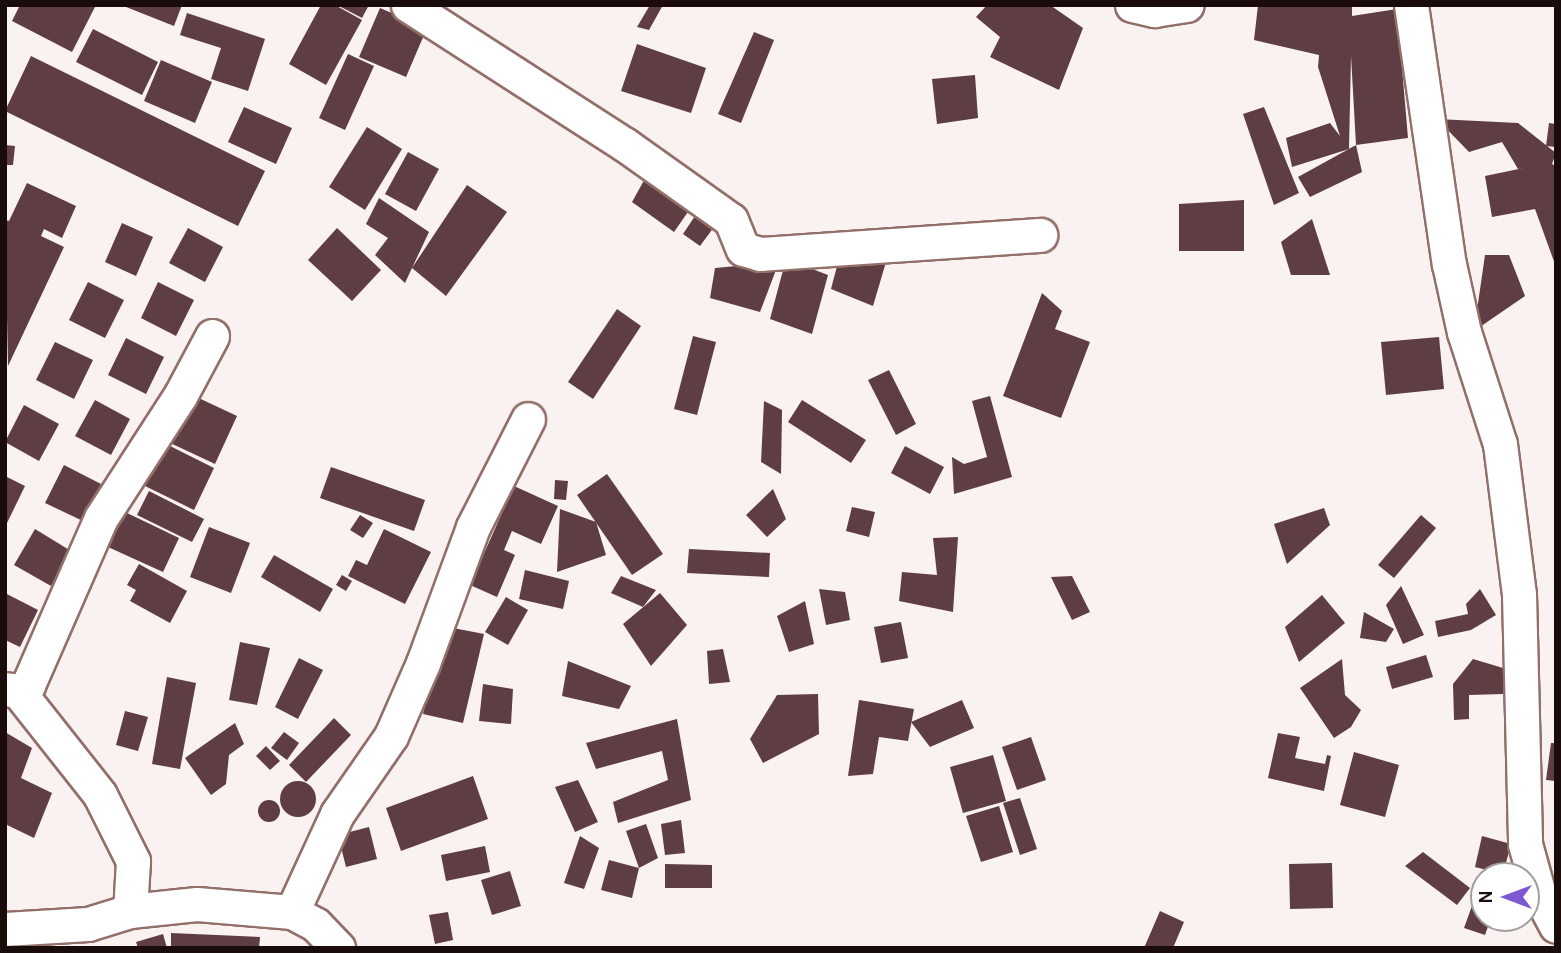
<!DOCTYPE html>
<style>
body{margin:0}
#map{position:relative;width:1561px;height:953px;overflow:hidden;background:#faf2f0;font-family:Karla,sans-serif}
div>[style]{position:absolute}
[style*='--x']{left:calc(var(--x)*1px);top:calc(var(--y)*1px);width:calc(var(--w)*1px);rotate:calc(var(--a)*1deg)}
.building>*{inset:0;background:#5e3e42}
.round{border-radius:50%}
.roads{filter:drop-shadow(2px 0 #926f69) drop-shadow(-2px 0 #926f69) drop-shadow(0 2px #926f69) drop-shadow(0 -2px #926f69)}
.minor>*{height:33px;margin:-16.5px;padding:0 16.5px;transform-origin:16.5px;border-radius:16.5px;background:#fff}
span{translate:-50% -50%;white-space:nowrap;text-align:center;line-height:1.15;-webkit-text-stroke:7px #fff;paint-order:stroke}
.frame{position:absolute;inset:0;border:7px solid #190c0a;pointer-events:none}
.north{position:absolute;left:1470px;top:862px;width:70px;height:70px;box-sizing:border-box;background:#fff;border:2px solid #a39e9d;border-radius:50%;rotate:270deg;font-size:19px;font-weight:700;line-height:28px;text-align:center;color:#190c0a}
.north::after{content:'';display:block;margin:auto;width:24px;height:32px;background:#7d58d2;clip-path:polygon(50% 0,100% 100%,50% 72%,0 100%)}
</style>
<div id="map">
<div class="building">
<i style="clip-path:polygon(20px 5px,96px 5px,72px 52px,12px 21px)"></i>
<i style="clip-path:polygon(121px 5px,182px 5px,174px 26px)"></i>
<i style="clip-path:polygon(321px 5px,335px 5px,362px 20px,326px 85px,289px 64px)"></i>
<i style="clip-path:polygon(337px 5px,369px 5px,362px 18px)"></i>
<i style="clip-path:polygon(650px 5px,663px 5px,649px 30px,637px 27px)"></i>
<i style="clip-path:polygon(987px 5px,1050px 5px,1083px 28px,1059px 90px,990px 57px,1000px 37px,976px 17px)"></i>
<i style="clip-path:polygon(1258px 5px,1352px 5px,1352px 16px,1397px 9px,1408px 138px,1356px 145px,1351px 56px,1349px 149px,1292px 167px,1286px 138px,1330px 123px,1340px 136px,1318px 67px,1319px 55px,1254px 40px)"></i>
<i style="clip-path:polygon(380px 8px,427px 28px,406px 77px,359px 57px)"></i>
<i style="clip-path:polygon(187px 13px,265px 39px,248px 91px,211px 79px,221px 48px,180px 35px)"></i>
<i style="clip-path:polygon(93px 29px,158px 62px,142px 95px,76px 62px)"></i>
<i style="clip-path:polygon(754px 32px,774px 40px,741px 123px,718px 114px)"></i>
<i style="clip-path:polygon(637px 44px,706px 68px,691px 113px,621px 91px)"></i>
<i style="clip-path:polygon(348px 54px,374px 66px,345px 130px,319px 118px)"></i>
<i style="clip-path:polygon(31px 56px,265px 171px,238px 226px,5px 111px)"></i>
<i style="clip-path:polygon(161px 60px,212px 82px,195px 123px,144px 101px)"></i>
<i style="clip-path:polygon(975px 75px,978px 118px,937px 124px,932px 79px)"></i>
<i style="clip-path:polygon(244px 107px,292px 128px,276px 164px,228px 142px)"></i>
<i style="clip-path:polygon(1264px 107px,1299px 193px,1274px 205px,1243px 114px)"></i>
<i style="clip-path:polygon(1437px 119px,1518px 123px,1556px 153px,1552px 164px,1556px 166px,1556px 267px,1535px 209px,1492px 217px,1485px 176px,1528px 167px,1518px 169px,1502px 142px,1469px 152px)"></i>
<i style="clip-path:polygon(1549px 123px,1556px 124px,1556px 147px,1546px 146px)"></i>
<i style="clip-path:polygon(367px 127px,402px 149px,365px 210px,329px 187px)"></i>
<i style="clip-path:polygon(5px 145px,15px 146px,13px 165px,5px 165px)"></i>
<i style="clip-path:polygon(1356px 145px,1362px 172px,1310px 197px,1298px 177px)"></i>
<i style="clip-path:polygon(408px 152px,439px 169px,416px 211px,385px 194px)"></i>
<i style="clip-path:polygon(652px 166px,697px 199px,674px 232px,632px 202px)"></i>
<i style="clip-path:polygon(27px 183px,76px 206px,62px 238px,44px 229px,41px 236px,64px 247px,8px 366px,5px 220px,9px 221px)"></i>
<i style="clip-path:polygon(467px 185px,507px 212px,446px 296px,412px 268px,405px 283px,375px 255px,388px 238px,366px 224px,379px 198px,429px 232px,412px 268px)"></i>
<i style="clip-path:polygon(1244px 200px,1244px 251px,1179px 251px,1179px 204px)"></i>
<i style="clip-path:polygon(701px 207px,717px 223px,700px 246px,683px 234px)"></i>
<i style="clip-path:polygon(1312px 219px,1330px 275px,1291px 275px,1281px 242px)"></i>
<i style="clip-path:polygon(122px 223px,153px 237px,136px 276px,105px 262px)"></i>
<i style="clip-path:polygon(188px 228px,223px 247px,205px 282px,169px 263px)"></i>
<i style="clip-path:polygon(337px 228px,381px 270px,352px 301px,308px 260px)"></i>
<i style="clip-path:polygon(841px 251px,886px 262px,873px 306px,831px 289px)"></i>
<i style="clip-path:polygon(1485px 255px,1509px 255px,1525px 296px,1474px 331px)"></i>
<i style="clip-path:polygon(786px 259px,828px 275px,812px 334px,770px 319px)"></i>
<i style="clip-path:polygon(779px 262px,760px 312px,710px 298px,715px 268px)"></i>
<i style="clip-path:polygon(88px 282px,124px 300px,105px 338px,69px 320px)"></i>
<i style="clip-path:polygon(158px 282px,194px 300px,176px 336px,141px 318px)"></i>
<i style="clip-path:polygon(1042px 293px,1062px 311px,1055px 329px,1090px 342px,1061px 418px,1003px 396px)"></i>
<i style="clip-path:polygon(617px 309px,641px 326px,593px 399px,568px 382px)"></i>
<i style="clip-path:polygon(693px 336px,716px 342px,697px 415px,674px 409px)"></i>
<i style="clip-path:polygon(1439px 337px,1444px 389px,1386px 395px,1381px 342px)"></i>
<i style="clip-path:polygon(126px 338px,164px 357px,146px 394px,108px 375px)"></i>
<i style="clip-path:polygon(55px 342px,93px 360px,74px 399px,36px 380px)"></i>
<i style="clip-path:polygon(889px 370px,916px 424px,896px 435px,868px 380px)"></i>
<i style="clip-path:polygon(188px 393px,237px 416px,215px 464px,166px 441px)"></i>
<i style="clip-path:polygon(990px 396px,1012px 477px,954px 494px,952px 457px,964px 464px,987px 457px,972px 401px)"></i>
<i style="clip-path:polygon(95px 400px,130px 419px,111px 455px,75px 436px)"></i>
<i style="clip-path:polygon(802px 400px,866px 440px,851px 463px,788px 422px)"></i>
<i style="clip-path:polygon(764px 401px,782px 410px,781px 474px,761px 462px)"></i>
<i style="clip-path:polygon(24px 405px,59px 424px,39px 461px,5px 442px)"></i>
<i style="clip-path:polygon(166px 444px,214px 468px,194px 510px,145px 486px)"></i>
<i style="clip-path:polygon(905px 446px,944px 467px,930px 494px,891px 473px)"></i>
<i style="clip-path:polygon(64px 465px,101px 484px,83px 521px,45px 503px)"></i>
<i style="clip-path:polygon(331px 467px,425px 500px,414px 531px,320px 498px)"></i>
<i style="clip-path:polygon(607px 474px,663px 554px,632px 575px,577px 495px)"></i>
<i style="clip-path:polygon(5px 476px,25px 486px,7px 523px,5px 522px)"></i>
<i style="clip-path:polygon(555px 480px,568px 481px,566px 500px,554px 499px)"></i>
<i style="clip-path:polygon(514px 486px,558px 506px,541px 544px,512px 531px,504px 550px,515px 555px,497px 597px,470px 585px)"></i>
<i style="clip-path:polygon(773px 489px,786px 519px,767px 537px,746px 515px)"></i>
<i style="clip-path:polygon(149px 491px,204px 519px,192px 542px,137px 515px)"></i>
<i style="clip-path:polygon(852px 507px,875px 512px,869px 537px,846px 531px)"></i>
<i style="clip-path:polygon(1324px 508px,1330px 525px,1287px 564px,1274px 524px)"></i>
<i style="clip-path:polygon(560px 509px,596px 522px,606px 555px,557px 572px)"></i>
<i style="clip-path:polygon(125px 512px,179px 538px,163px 572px,108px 547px)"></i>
<i style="clip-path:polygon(360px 515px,373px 523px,363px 538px,350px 530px)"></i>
<i style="clip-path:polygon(1421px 515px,1436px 528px,1394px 578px,1378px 565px)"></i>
<i style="clip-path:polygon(209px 527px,250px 543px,231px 593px,190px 577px)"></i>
<i style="clip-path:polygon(35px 529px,71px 551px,51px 586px,14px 565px)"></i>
<i style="clip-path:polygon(384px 529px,431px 552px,405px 604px,348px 576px,356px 560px,367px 565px)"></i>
<i style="clip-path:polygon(958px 537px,953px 612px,899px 601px,902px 572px,937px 575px,933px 538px)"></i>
<i style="clip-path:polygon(689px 549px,770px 553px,769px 577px,687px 573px)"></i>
<i style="clip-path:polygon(274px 555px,333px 589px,320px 612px,261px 577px)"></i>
<i style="clip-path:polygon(139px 564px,187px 591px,170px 623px,130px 601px,136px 590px,127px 585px)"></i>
<i style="clip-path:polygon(525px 570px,569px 581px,563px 609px,519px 599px)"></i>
<i style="clip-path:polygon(342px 575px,352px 581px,346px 591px,336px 585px)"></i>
<i style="clip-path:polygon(621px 576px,656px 590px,643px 607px,611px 593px)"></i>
<i style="clip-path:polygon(1072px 576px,1090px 612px,1072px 620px,1051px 577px)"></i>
<i style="clip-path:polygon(1401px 586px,1424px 635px,1403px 644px,1386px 605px)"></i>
<i style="clip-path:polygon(819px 589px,845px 592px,850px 620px,826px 625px)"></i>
<i style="clip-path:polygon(1480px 589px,1496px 615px,1471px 630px,1438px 637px,1435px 621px,1468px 614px,1466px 604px)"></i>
<i style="clip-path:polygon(5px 593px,38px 610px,20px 647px,5px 640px)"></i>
<i style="clip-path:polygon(660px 593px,687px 625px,651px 666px,623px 624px)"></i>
<i style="clip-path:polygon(1322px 595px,1345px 623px,1299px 662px,1285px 627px)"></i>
<i style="clip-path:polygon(506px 597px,528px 610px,508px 645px,485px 632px)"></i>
<i style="clip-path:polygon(805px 601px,814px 644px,789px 652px,777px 616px)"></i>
<i style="clip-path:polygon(1364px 612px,1394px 629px,1386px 642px,1360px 638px)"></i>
<i style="clip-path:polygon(901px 622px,908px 658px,881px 663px,874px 627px)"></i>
<i style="clip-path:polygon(443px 626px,484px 634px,463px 723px,423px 714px)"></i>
<i style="clip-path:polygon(240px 642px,270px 648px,257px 705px,229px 700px)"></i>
<i style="clip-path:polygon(723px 649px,730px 682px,709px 684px,707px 651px)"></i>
<i style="clip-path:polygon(1426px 655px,1433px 677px,1392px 689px,1386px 667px)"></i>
<i style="clip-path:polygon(299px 658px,323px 670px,298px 719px,275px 707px)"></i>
<i style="clip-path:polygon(1342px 659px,1345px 695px,1361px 710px,1351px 727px,1334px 738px,1300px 688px)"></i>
<i style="clip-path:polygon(1473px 659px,1503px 668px,1503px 694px,1469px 695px,1469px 719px,1454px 720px,1453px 684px)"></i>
<i style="clip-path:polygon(568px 661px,631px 686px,619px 709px,562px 696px)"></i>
<i style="clip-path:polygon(167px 677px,196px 683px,180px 769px,152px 764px)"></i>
<i style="clip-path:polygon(483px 684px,513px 689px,511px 724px,479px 721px)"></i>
<i style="clip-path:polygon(818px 694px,819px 734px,763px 763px,750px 739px,777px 695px)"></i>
<i style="clip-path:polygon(859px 700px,914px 709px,908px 741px,879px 737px,873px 774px,848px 776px)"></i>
<i style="clip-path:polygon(962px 700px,974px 728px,930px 747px,911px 722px)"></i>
<i style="clip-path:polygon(125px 711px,148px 717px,138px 751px,116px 745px)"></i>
<i style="clip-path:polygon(334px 718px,351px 735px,306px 782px,289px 765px)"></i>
<i style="clip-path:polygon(677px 719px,691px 800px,618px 823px,613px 802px,668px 780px,662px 751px,596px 769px,586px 743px)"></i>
<i style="clip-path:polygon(235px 723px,244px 744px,229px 755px,226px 784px,211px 795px,185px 758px)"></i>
<i style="clip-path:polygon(5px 732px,32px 748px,21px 778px,52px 793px,34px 838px,5px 824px)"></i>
<i style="clip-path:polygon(284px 732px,299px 743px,287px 760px,271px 748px)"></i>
<i style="clip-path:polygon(1278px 733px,1300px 737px,1295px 758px,1325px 764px,1327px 755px,1331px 756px,1324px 791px,1268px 778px)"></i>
<i style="clip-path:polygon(1031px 737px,1046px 780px,1017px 790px,1002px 747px)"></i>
<i style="clip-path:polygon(1551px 743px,1556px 743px,1556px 781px,1546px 780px)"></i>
<i style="clip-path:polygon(266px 746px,280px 761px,270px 770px,256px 756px)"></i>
<i style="clip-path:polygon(1354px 752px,1399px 765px,1385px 817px,1340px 805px)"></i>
<i style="clip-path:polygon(993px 755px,1006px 801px,963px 813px,950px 767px)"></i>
<i style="clip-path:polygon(473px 776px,488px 819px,401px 851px,386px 808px)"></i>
<i style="clip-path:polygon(578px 780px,598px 822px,575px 832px,555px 787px)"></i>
<i class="round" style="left:280px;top:781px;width:36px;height:36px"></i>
<i style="clip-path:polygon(1020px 798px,1037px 849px,1020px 855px,1003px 803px)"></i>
<i class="round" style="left:258px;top:800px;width:22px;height:22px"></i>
<i style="clip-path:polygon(999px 806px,1013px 852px,981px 862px,966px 816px)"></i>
<i style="clip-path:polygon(681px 820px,685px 853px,665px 855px,661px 824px)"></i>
<i style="clip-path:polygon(646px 824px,658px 858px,639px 868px,626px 831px)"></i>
<i style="clip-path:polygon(369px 827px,377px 859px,346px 867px,338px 835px)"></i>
<i style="clip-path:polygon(580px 836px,599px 848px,584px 889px,564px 883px)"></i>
<i style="clip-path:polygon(1482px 836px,1511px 844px,1503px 874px,1475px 867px)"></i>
<i style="clip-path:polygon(485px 846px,490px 872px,446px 881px,441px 855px)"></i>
<i style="clip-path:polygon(1423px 852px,1470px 888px,1457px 905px,1405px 866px)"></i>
<i style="clip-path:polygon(609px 860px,639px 868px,632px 898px,601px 890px)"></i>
<i style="clip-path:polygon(1332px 863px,1333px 908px,1290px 909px,1289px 864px)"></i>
<i style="clip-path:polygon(665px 864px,712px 865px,712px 888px,665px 888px)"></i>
<i style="clip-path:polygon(510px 871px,521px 906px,492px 915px,481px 880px)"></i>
<i style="clip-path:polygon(1481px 881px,1484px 918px,1491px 918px,1485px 935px,1464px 928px)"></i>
<i style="clip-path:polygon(1160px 911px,1184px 922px,1173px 948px,1144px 948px)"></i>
<i style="clip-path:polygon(448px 912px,453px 940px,435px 944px,429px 915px)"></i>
<i style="clip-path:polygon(171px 933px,260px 937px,259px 948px,171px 948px)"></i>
<i style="clip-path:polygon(163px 934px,167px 948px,138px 948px,136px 942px)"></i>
</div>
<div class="roads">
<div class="minor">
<i style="--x:408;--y:5;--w:257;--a:32.8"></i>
<i style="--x:624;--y:144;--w:131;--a:35.4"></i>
<i style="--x:731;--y:220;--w:31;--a:68"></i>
<i style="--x:743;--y:249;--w:18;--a:16"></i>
<i style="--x:760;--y:254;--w:281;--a:-3.9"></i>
<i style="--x:1132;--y:5;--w:23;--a:13"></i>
<i style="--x:1154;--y:10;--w:33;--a:-9"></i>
<i style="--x:1411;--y:5;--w:262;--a:81.7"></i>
<i style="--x:1449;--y:264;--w:70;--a:77.6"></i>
<i style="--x:1464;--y:332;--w:118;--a:72.2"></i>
<i style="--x:1500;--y:444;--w:151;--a:82.8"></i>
<i style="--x:1519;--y:594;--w:250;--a:88.6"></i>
<i style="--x:1525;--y:844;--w:52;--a:74.4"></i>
<i style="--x:1539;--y:894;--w:36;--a:62"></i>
<i style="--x:5;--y:689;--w:13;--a:9"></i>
<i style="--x:18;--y:691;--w:12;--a:-31"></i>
<i style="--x:28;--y:685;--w:182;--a:-66.4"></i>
<i style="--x:101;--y:518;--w:145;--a:-57.1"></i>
<i style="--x:180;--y:396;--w:68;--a:-61.9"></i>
<i style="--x:18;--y:691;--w:132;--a:51.7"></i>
<i style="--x:100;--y:795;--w:74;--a:63.4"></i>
<i style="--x:133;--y:861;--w:50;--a:93.4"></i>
<i style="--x:292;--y:912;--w:108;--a:-65.3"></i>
<i style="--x:337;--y:814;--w:95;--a:-55.3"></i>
<i style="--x:391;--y:736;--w:80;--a:-66.3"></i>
<i style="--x:423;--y:663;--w:145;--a:-69.8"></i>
<i style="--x:473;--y:527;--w:121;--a:-63"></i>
<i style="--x:5;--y:929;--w:83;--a:-3.4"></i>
<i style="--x:88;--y:924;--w:44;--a:-17.2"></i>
<i style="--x:130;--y:911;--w:67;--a:-6"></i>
<i style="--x:197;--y:904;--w:95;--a:4.8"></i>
<i style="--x:292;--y:912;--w:27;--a:28"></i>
<i style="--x:316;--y:925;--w:32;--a:46"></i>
</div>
</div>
<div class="frame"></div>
<div class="north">N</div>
</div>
